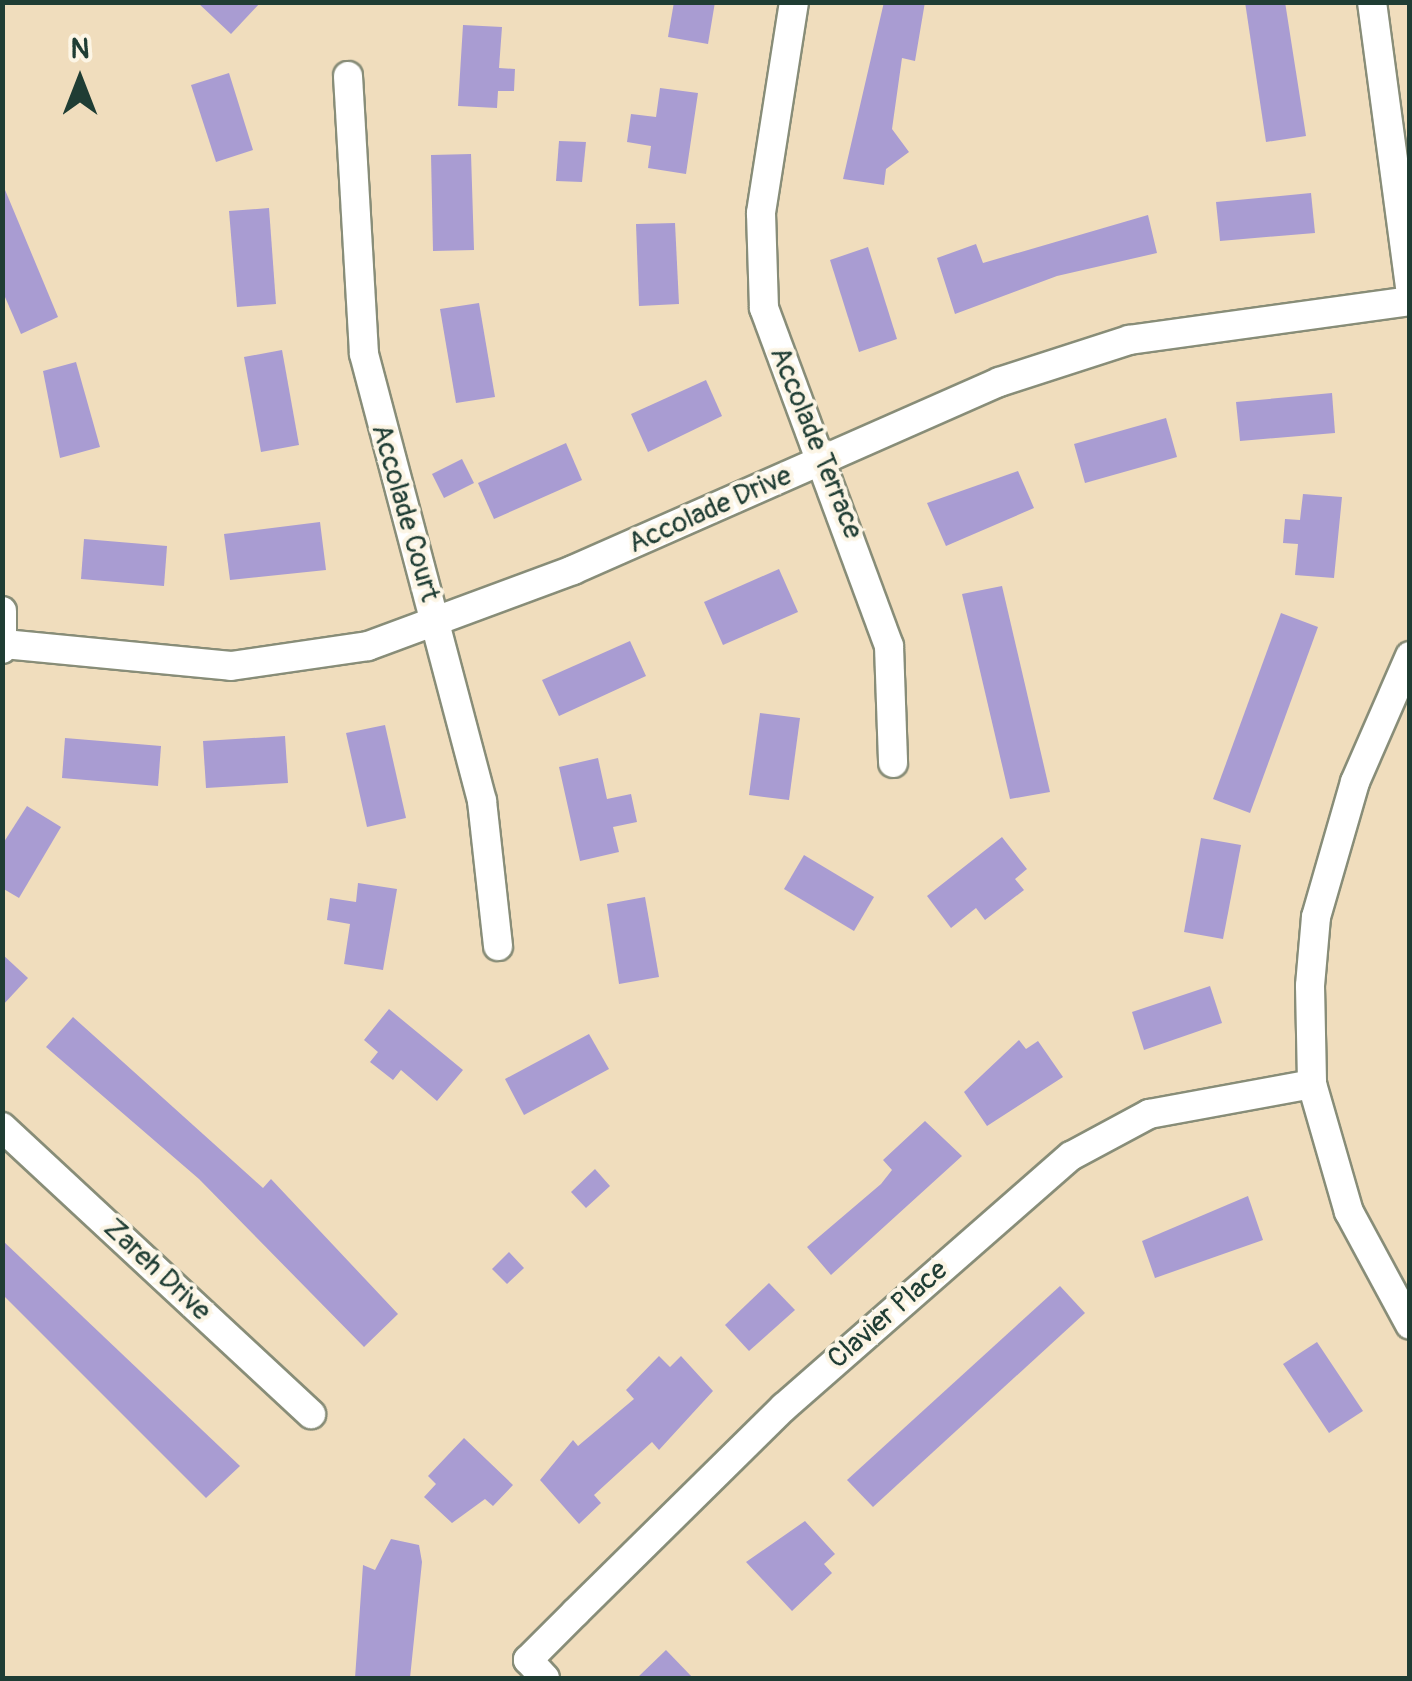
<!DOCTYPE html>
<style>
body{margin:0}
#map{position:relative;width:1412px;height:1681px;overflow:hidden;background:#f0ddbd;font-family:Pangolin,sans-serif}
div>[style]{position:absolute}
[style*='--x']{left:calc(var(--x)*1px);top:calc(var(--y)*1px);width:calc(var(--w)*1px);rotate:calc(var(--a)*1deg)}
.building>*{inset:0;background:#a99cd2}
.roads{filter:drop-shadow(2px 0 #888d78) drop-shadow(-2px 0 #888d78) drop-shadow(0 2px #888d78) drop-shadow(0 -2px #888d78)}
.street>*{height:28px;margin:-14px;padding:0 14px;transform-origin:14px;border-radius:14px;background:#fff}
span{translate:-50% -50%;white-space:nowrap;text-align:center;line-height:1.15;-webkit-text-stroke:8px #fcf5e5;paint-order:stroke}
.street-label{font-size:28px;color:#1f3d34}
.frame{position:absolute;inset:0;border:5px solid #1f3d34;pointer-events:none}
.north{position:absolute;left:30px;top:30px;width:100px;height:100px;-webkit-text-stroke:8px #fcf5e5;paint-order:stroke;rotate:0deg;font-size:28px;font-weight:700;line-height:40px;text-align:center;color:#1f3d34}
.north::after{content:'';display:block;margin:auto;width:35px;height:45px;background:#1f3d34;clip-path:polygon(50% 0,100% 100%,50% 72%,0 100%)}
</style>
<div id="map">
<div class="building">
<i style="clip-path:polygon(197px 2px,261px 2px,231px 34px)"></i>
<i style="clip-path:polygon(674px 2px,715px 2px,708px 44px,668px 37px)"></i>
<i style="clip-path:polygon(884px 2px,925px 2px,915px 61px,902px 58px,892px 129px,909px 152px,886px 169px,884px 185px,843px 179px)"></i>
<i style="clip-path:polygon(1245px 2px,1285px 2px,1306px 136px,1266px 142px)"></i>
<i style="clip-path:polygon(463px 25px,502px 27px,499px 68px,515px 69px,514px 91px,498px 91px,497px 108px,458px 106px)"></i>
<i style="clip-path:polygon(229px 73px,253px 150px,216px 162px,191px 85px)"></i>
<i style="clip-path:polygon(660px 88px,698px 93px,686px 174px,648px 168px,651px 146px,627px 142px,631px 114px,656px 117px)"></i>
<i style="clip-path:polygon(559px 141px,586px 142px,582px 182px,556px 181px)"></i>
<i style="clip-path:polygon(471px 154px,474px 250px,433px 251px,431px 155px)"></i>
<i style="clip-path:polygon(3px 185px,58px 317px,21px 334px,2px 290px)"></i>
<i style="clip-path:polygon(1311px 193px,1315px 233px,1220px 241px,1216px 202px)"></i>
<i style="clip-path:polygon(269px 208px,276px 304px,237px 307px,229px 211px)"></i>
<i style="clip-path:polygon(1148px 215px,1157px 253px,1057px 276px,955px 314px,937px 258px,976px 244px,983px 263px)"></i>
<i style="clip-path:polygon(675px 223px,679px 304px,639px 306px,636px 224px)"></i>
<i style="clip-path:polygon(868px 247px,897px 339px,859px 352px,830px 260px)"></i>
<i style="clip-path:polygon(479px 303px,495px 397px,456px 403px,440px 309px)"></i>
<i style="clip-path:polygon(282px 350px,299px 445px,261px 452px,244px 357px)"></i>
<i style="clip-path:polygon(76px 362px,100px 447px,60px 458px,43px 371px)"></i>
<i style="clip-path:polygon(706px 380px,722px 416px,648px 452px,631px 414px)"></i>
<i style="clip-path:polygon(1332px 393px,1335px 433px,1240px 441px,1236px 402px)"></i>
<i style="clip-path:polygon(1166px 418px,1177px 457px,1085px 483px,1074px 444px)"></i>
<i style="clip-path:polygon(566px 443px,582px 480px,494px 519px,478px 483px)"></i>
<i style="clip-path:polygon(462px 459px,474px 483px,444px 498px,432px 474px)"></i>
<i style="clip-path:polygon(1018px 471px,1034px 508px,946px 546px,927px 503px)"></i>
<i style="clip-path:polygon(1303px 494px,1342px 497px,1334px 578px,1295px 575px,1298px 544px,1283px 543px,1285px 519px,1300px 520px)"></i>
<i style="clip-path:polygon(320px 522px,326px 570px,230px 580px,224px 534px)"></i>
<i style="clip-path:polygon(84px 539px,167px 546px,164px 586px,81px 579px)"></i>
<i style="clip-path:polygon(779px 569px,798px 612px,723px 645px,704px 602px)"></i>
<i style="clip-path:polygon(1002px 586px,1050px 792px,1010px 799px,962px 594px)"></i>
<i style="clip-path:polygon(1281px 613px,1318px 627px,1250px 813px,1213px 799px)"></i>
<i style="clip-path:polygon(630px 641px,646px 676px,559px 716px,542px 680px)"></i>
<i style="clip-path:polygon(760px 713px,800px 718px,789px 800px,749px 795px)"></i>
<i style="clip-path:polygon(385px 725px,406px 818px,367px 827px,346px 733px)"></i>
<i style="clip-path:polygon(285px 736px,288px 783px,206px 788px,203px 741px)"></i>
<i style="clip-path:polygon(65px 738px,161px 746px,158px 786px,62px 778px)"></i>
<i style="clip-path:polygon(598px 758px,607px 799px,631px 794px,637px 822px,613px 827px,619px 852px,580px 861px,559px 767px)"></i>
<i style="clip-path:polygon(27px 806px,61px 827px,19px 898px,2px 888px,2px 845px)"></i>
<i style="clip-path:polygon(1002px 837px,1027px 869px,1015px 879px,1024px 890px,985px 920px,976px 908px,951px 928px,927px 896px)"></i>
<i style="clip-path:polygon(1201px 838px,1241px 845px,1223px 939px,1184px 932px)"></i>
<i style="clip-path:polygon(804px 855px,874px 897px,854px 931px,784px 889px)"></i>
<i style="clip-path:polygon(358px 883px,397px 889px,383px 970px,344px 964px,350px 924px,327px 920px,330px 898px,356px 902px)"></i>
<i style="clip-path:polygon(645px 897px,659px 977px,619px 984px,607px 904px)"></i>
<i style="clip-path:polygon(2px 954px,28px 978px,2px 1006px)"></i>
<i style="clip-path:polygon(1210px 986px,1222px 1023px,1144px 1050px,1132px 1012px)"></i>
<i style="clip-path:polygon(389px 1009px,463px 1070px,437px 1101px,401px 1070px,393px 1080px,370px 1062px,378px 1052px,364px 1040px)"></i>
<i style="clip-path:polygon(73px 1017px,263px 1188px,271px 1179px,398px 1314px,364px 1347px,199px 1179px,46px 1047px)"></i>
<i style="clip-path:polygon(589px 1034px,609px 1069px,524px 1115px,505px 1079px)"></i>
<i style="clip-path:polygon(1019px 1040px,1026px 1049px,1038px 1041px,1063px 1077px,987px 1126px,964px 1092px)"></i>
<i style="clip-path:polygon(925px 1121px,962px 1156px,831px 1275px,807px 1247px,881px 1184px,892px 1170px,883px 1160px)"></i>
<i style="clip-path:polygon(595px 1169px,610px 1186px,586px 1208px,571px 1192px)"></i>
<i style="clip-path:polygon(1248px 1196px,1263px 1240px,1155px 1278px,1142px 1241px)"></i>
<i style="clip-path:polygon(2px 1240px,240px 1466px,206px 1498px,2px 1294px)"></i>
<i style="clip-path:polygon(509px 1252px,524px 1268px,507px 1284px,492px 1269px)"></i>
<i style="clip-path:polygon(769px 1283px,795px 1310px,749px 1351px,725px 1325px)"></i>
<i style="clip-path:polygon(1060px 1286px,1085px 1313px,873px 1507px,847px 1480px)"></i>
<i style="clip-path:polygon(1317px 1342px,1363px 1411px,1329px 1433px,1283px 1364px)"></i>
<i style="clip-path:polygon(659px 1356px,670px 1367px,681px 1356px,713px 1391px,659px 1450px,652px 1442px,594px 1495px,601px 1503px,579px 1524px,540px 1480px,573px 1440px,578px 1446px,634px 1399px,626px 1390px)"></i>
<i style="clip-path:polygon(464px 1438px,513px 1485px,493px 1506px,485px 1499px,452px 1523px,424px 1497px,436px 1484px,428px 1476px)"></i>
<i style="clip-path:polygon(805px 1521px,835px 1554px,824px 1564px,832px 1573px,792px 1611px,746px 1562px)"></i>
<i style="clip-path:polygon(391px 1539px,419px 1545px,422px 1562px,410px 1678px,355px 1678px,363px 1565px,375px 1570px)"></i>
<i style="clip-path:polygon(666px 1650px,693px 1678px,637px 1678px)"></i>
</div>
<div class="roads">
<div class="street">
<i style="--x:794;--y:2;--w:214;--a:98.9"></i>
<i style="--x:761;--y:213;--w:95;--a:88.2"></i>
<i style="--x:764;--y:308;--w:360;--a:69.7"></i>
<i style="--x:889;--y:646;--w:117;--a:88"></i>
<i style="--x:1372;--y:2;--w:287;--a:82.4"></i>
<i style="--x:348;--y:76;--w:278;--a:86.7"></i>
<i style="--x:364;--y:354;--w:462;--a:75.2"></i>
<i style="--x:482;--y:801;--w:146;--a:83.7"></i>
<i style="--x:2;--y:611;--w:38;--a:90"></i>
<i style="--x:4;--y:644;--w:228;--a:5.5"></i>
<i style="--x:231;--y:666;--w:138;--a:-8.3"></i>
<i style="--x:368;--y:646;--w:219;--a:-20.3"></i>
<i style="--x:573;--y:570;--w:466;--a:-23.8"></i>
<i style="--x:999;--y:382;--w:137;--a:-17.9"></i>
<i style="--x:1129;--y:340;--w:284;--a:-7.9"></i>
<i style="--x:1410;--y:656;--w:137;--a:113.6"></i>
<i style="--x:1355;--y:782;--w:141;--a:106.1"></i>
<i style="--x:1316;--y:917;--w:69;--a:95"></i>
<i style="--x:1310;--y:986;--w:98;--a:88.8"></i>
<i style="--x:1312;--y:1084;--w:133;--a:73.9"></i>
<i style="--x:1349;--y:1212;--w:128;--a:61.6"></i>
<i style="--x:2;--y:1127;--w:422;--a:42.9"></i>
<i style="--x:545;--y:1678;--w:25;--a:-133"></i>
<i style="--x:528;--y:1660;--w:68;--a:-45"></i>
<i style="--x:576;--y:1612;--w:292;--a:-44.6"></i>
<i style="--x:784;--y:1407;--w:381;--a:-41.2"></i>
<i style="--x:1071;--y:1156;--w:89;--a:-28.3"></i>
<i style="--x:1149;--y:1114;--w:166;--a:-10.4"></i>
</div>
</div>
<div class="street-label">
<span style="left:816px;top:443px;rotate:68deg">Accolade Terrace</span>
<span style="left:710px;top:510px;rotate:-24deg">Accolade Drive</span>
<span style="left:405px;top:513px;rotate:74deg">Accolade Court</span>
<span style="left:157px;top:1270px;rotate:43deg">Zareh Drive</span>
<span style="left:888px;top:1315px;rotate:-41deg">Clavier Place</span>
</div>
<div class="frame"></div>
<div class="north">N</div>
</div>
